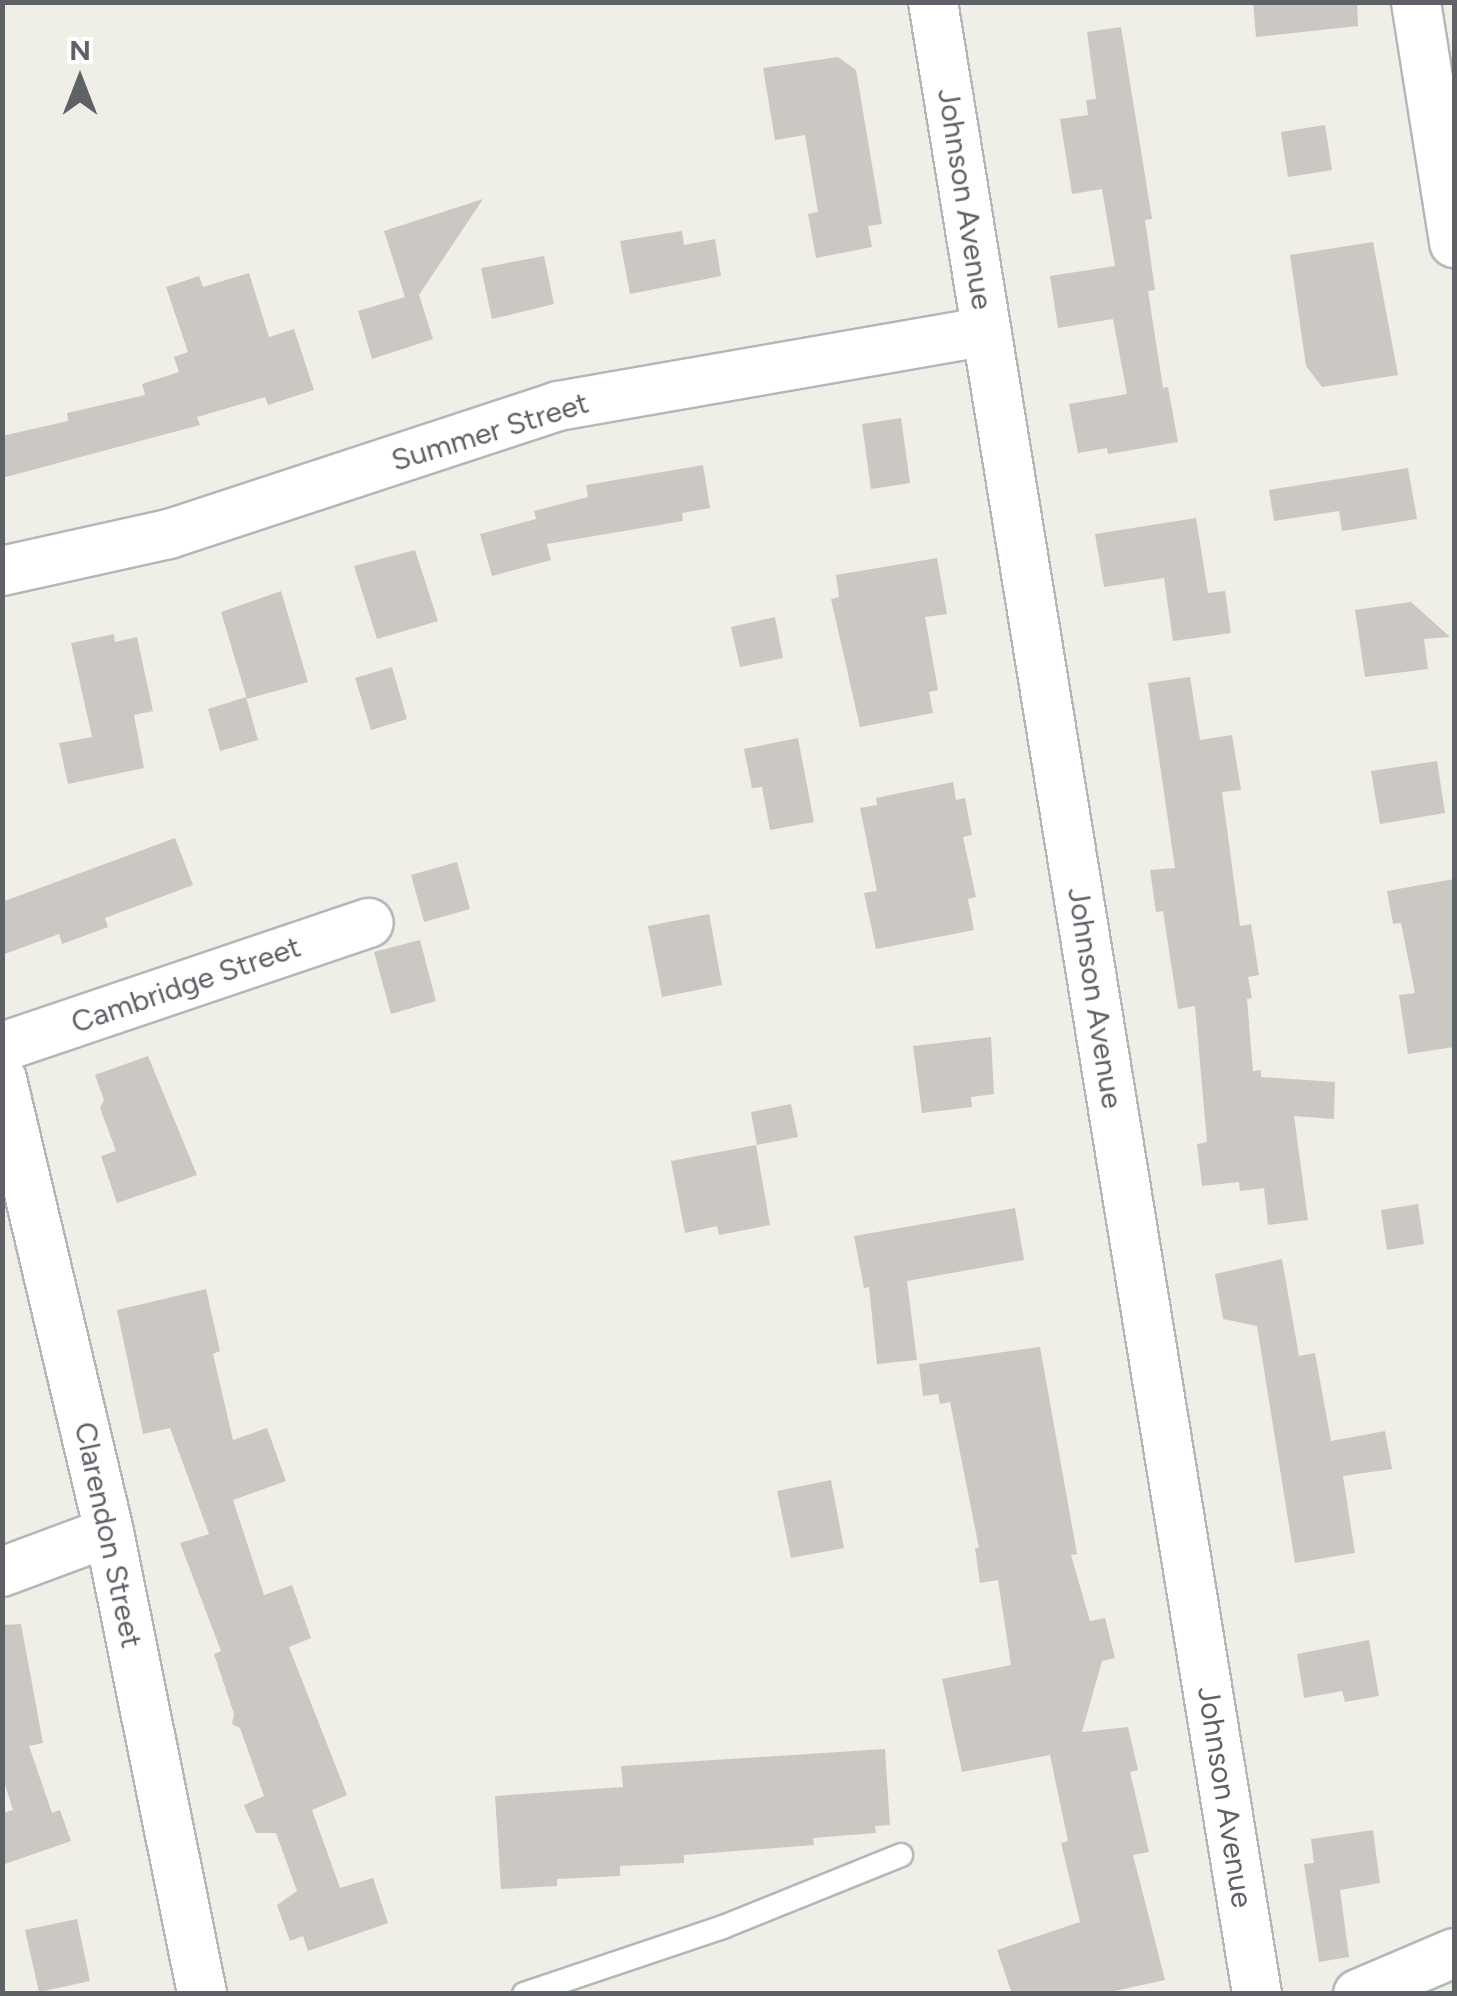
<!DOCTYPE html>
<style>
body{margin:0}
#map{position:relative;width:1457px;height:1996px;overflow:hidden;background:#efeee7;font-family:Figtree,sans-serif}
div>[style]{position:absolute}
[style*='--x']{left:calc(var(--x)*1px);top:calc(var(--y)*1px);width:calc(var(--w)*1px);rotate:calc(var(--a)*1deg)}
.building>*{inset:0;background:#cbc8c4}
.roads{filter:drop-shadow(2px 0 #b4b6ba) drop-shadow(-2px 0 #b4b6ba) drop-shadow(0 2px #b4b6ba) drop-shadow(0 -2px #b4b6ba)}
.service>*{height:22px;margin:-11px;padding:0 11px;transform-origin:11px;border-radius:11px;background:#fff}
.minor>*{height:48px;margin:-24px;padding:0 24px;transform-origin:24px;border-radius:24px;background:#fff}
span{translate:-50% -50%;white-space:nowrap;text-align:center;line-height:1.15;-webkit-text-stroke:10px #fff;paint-order:stroke}
.street-label{font-size:30px;color:#5e6166}
.frame{position:absolute;inset:0;border:5px solid #5e6166;pointer-events:none}
.north{position:absolute;left:30px;top:30px;width:100px;height:100px;-webkit-text-stroke:8px #fff;paint-order:stroke;rotate:0deg;font-size:28px;font-weight:700;line-height:40px;text-align:center;color:#5e6166}
.north::after{content:'';display:block;margin:auto;width:35px;height:45px;background:#5e6166;clip-path:polygon(50% 0,100% 100%,50% 72%,0 100%)}
</style>
<div id="map">
<div class="building">
<i style="clip-path:polygon(1253px 2px,1357px 2px,1358px 26px,1256px 37px)"></i>
<i style="clip-path:polygon(1121px 27px,1152px 219px,1145px 220px,1155px 290px,1148px 291px,1163px 388px,1168px 387px,1178px 442px,1108px 454px,1107px 448px,1078px 453px,1069px 404px,1127px 394px,1113px 319px,1058px 328px,1050px 276px,1115px 266px,1102px 189px,1072px 194px,1060px 119px,1088px 115px,1086px 100px,1096px 99px,1087px 32px)"></i>
<i style="clip-path:polygon(838px 57px,856px 70px,882px 224px,868px 226px,872px 247px,816px 258px,808px 214px,818px 212px,805px 135px,775px 140px,763px 68px)"></i>
<i style="clip-path:polygon(1325px 125px,1332px 170px,1288px 177px,1281px 132px)"></i>
<i style="clip-path:polygon(483px 199px,419px 295px,433px 339px,372px 359px,358px 311px,405px 297px,384px 231px)"></i>
<i style="clip-path:polygon(682px 231px,684px 245px,715px 239px,721px 276px,630px 294px,620px 241px)"></i>
<i style="clip-path:polygon(1373px 242px,1398px 375px,1322px 387px,1306px 366px,1290px 255px)"></i>
<i style="clip-path:polygon(544px 256px,554px 304px,492px 319px,481px 268px)"></i>
<i style="clip-path:polygon(249px 273px,269px 337px,294px 329px,314px 390px,268px 405px,265px 397px,197px 417px,200px 425px,2px 478px,2px 436px,68px 421px,67px 413px,145px 395px,142px 384px,179px 372px,174px 357px,188px 352px,166px 287px,199px 276px,203px 287px)"></i>
<i style="clip-path:polygon(901px 418px,910px 483px,871px 489px,862px 424px)"></i>
<i style="clip-path:polygon(703px 465px,710px 508px,682px 513px,683px 521px,547px 544px,551px 560px,492px 576px,480px 534px,536px 519px,534px 511px,588px 497px,586px 485px)"></i>
<i style="clip-path:polygon(1408px 468px,1417px 519px,1342px 531px,1339px 511px,1274px 521px,1269px 490px)"></i>
<i style="clip-path:polygon(1196px 518px,1208px 593px,1225px 591px,1231px 633px,1173px 641px,1164px 578px,1104px 587px,1095px 534px)"></i>
<i style="clip-path:polygon(415px 550px,438px 621px,377px 639px,354px 566px)"></i>
<i style="clip-path:polygon(937px 558px,947px 614px,925px 617px,938px 690px,929px 692px,933px 713px,860px 727px,831px 599px,839px 597px,836px 575px)"></i>
<i style="clip-path:polygon(281px 591px,308px 682px,247px 699px,221px 612px)"></i>
<i style="clip-path:polygon(1411px 602px,1450px 637px,1424px 639px,1428px 669px,1365px 677px,1355px 610px)"></i>
<i style="clip-path:polygon(775px 617px,783px 658px,740px 667px,731px 627px)"></i>
<i style="clip-path:polygon(114px 634px,115px 642px,137px 637px,153px 711px,134px 715px,144px 768px,68px 784px,59px 743px,92px 737px,71px 643px)"></i>
<i style="clip-path:polygon(392px 667px,407px 719px,371px 730px,355px 678px)"></i>
<i style="clip-path:polygon(1190px 677px,1200px 740px,1232px 735px,1241px 790px,1222px 792px,1240px 926px,1251px 924px,1259px 975px,1248px 977px,1252px 998px,1247px 999px,1253px 1071px,1261px 1070px,1261px 1077px,1335px 1082px,1334px 1119px,1294px 1116px,1308px 1220px,1268px 1225px,1264px 1188px,1240px 1191px,1239px 1182px,1202px 1186px,1197px 1144px,1207px 1142px,1195px 1006px,1178px 1009px,1163px 911px,1156px 912px,1150px 870px,1175px 868px,1148px 683px)"></i>
<i style="clip-path:polygon(246px 697px,258px 740px,220px 751px,208px 709px)"></i>
<i style="clip-path:polygon(798px 738px,814px 822px,770px 830px,762px 787px,752px 788px,744px 749px)"></i>
<i style="clip-path:polygon(1437px 761px,1445px 813px,1380px 824px,1371px 771px)"></i>
<i style="clip-path:polygon(953px 782px,956px 800px,965px 798px,972px 835px,963px 837px,976px 897px,968px 899px,974px 930px,876px 949px,864px 893px,877px 891px,860px 808px,877px 805px,876px 798px)"></i>
<i style="clip-path:polygon(175px 838px,193px 885px,105px 918px,108px 927px,62px 944px,59px 934px,2px 955px,2px 902px)"></i>
<i style="clip-path:polygon(457px 862px,470px 909px,424px 922px,411px 875px)"></i>
<i style="clip-path:polygon(1454px 879px,1454px 1047px,1408px 1054px,1399px 995px,1415px 993px,1401px 923px,1393px 924px,1387px 891px)"></i>
<i style="clip-path:polygon(709px 914px,722px 985px,662px 997px,648px 926px)"></i>
<i style="clip-path:polygon(420px 940px,436px 1001px,391px 1014px,374px 952px)"></i>
<i style="clip-path:polygon(991px 1037px,994px 1094px,971px 1097px,972px 1107px,922px 1113px,913px 1046px)"></i>
<i style="clip-path:polygon(148px 1056px,197px 1175px,117px 1203px,101px 1156px,116px 1151px,100px 1108px,104px 1100px,95px 1075px)"></i>
<i style="clip-path:polygon(791px 1104px,798px 1137px,757px 1145px,751px 1112px)"></i>
<i style="clip-path:polygon(756px 1145px,770px 1225px,719px 1235px,717px 1226px,685px 1233px,671px 1161px)"></i>
<i style="clip-path:polygon(1418px 1204px,1424px 1244px,1387px 1250px,1381px 1210px)"></i>
<i style="clip-path:polygon(1015px 1208px,1024px 1260px,907px 1281px,917px 1360px,877px 1364px,869px 1287px,864px 1288px,854px 1236px)"></i>
<i style="clip-path:polygon(1282px 1259px,1299px 1356px,1315px 1353px,1331px 1441px,1385px 1431px,1392px 1469px,1343px 1476px,1355px 1553px,1295px 1563px,1257px 1326px,1223px 1319px,1215px 1274px)"></i>
<i style="clip-path:polygon(206px 1289px,220px 1351px,213px 1354px,233px 1440px,267px 1428px,286px 1481px,233px 1500px,264px 1595px,292px 1585px,311px 1638px,289px 1647px,347px 1795px,312px 1810px,340px 1888px,373px 1878px,388px 1923px,308px 1951px,303px 1936px,290px 1941px,277px 1905px,297px 1891px,276px 1833px,256px 1833px,244px 1805px,264px 1796px,240px 1728px,232px 1724px,234px 1714px,214px 1654px,221px 1651px,180px 1543px,209px 1534px,170px 1428px,143px 1434px,117px 1310px)"></i>
<i style="clip-path:polygon(1040px 1347px,1077px 1554px,1071px 1555px,1090px 1621px,1105px 1618px,1115px 1658px,1102px 1661px,1082px 1732px,1128px 1727px,1138px 1770px,1130px 1772px,1149px 1852px,1133px 1855px,1165px 1980px,1101px 1994px,1012px 1994px,997px 1950px,1080px 1922px,1061px 1843px,1068px 1841px,1050px 1755px,962px 1772px,942px 1679px,1011px 1665px,998px 1580px,980px 1583px,975px 1548px,979px 1548px,950px 1402px,940px 1404px,938px 1394px,923px 1396px,919px 1364px)"></i>
<i style="clip-path:polygon(831px 1480px,844px 1548px,791px 1558px,777px 1491px)"></i>
<i style="clip-path:polygon(21px 1624px,43px 1743px,29px 1746px,52px 1813px,60px 1810px,71px 1841px,2px 1865px,2px 1813px,13px 1810px,2px 1775px,2px 1625px)"></i>
<i style="clip-path:polygon(1369px 1640px,1379px 1696px,1345px 1702px,1342px 1691px,1304px 1698px,1297px 1654px)"></i>
<i style="clip-path:polygon(885px 1749px,890px 1825px,875px 1826px,876px 1833px,813px 1838px,814px 1845px,684px 1855px,684px 1863px,620px 1866px,620px 1876px,557px 1879px,557px 1886px,501px 1889px,495px 1796px,623px 1787px,621px 1766px)"></i>
<i style="clip-path:polygon(1373px 1830px,1380px 1883px,1340px 1890px,1349px 1957px,1319px 1962px,1304px 1864px,1314px 1863px,1311px 1839px)"></i>
<i style="clip-path:polygon(77px 1919px,90px 1981px,39px 1992px,25px 1930px)"></i>
</div>
<div class="roads">
<div class="service">
<i style="--x:524;--y:1994;--w:210;--a:-18.6"></i>
<i style="--x:723;--y:1927;--w:192;--a:-22"></i>
</div>
<div class="minor">
<i style="--x:933;--y:2;--w:2018;--a:80.76"></i>
<i style="--x:1416;--y:2;--w:244;--a:81"></i>
<i style="--x:2;--y:571;--w:171;--a:-12.5"></i>
<i style="--x:169;--y:534;--w:410;--a:-18.2"></i>
<i style="--x:558;--y:406;--w:435;--a:-9.9"></i>
<i style="--x:2;--y:1047;--w:387;--a:-18.7"></i>
<i style="--x:2;--y:1079;--w:465;--a:76.7"></i>
<i style="--x:109;--y:1532;--w:471;--a:78.6"></i>
<i style="--x:2;--y:1572;--w:114;--a:-20.5"></i>
<i style="--x:1358;--y:1994;--w:104;--a:-23.1"></i>
</div>
</div>
<div class="street-label">
<span style="left:965px;top:199px;rotate:81deg">Johnson Avenue</span>
<span style="left:490px;top:432px;rotate:-17deg">Summer Street</span>
<span style="left:186px;top:985px;rotate:-19deg">Cambridge Street</span>
<span style="left:1095px;top:998px;rotate:81deg">Johnson Avenue</span>
<span style="left:108px;top:1535px;rotate:78deg">Clarendon Street</span>
<span style="left:1225px;top:1797px;rotate:81deg">Johnson Avenue</span>
</div>
<div class="frame"></div>
<div class="north">N</div>
</div>
